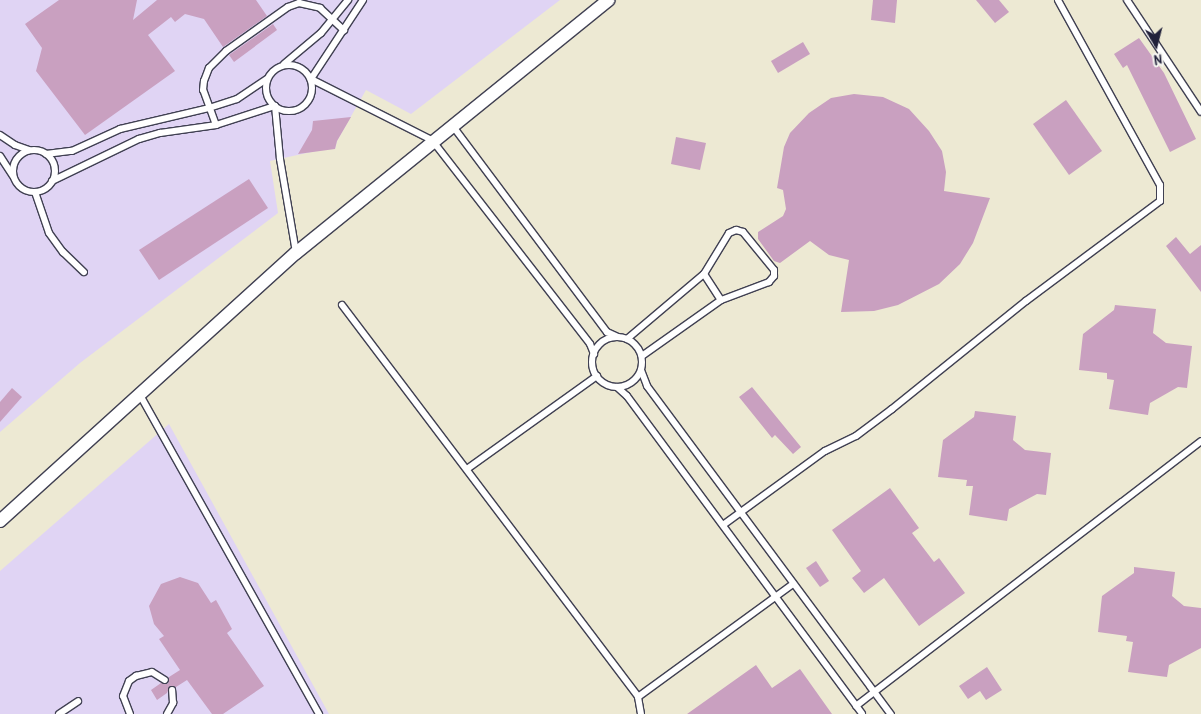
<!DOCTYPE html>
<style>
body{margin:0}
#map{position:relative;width:1201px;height:714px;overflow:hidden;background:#ede9d3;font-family:"Patrick Hand",sans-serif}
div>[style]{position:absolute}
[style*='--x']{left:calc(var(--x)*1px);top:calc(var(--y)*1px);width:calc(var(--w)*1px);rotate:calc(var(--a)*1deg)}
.built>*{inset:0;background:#e0d4f4}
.building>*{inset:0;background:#c9a0c0}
.roads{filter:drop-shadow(1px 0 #404052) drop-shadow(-1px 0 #404052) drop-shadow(0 1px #404052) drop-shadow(0 -1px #404052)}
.lane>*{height:6px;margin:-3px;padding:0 3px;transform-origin:3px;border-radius:3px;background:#fff}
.lane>.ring{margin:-3px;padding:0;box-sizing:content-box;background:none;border:6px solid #fff;border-radius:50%}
.street>*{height:12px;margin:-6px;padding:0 6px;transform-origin:6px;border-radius:6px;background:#fff}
span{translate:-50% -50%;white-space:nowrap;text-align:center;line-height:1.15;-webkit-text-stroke:5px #f6f6f2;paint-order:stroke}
.north{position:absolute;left:1131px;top:20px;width:50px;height:50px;-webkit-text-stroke:4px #f6f6f2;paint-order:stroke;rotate:172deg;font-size:14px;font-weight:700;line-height:20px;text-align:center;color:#22223b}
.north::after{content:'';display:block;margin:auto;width:18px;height:22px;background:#22223b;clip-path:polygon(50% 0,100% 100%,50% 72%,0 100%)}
</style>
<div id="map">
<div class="built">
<i style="clip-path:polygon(0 0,560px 0,411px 114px,366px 90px,337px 141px,335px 149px,325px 149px,270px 161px,278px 213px,80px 363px,0 432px)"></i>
<i style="clip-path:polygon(169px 424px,329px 714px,0 714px,0 571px)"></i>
</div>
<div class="building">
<i style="clip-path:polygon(59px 0,137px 0,133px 20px,157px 0,256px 0,267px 16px,223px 47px,204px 19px,185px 14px,175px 22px,171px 17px,148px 35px,175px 71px,85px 135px,36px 71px,42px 48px,25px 24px)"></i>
<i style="clip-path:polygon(873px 0,897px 0,895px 23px,871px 20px)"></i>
<i style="clip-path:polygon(976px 0,999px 0,1009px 12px,995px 23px)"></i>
<i style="clip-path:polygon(273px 24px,277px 30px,234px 62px,229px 55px)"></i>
<i style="clip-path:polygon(1139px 38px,1164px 73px,1196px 139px,1170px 152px,1127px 65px,1123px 68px,1114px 54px)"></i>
<i style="clip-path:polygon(803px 42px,810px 54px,778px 73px,771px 61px)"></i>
<i style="clip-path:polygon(854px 94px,883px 97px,909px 109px,929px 131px,942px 151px,946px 172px,944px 191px,990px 198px,973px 243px,960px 264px,939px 284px,898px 305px,874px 311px,841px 312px,849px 260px,829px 255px,810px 241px,780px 263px,774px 261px,758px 239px,758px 232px,783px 216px,786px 209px,783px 190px,777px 188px,784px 147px,790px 133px,809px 113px,831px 98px)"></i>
<i style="clip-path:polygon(1066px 100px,1102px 151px,1069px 175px,1033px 124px)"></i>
<i style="clip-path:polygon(351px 117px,337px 141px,335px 149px,298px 154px,312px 130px,313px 121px)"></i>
<i style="clip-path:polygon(676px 137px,706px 143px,700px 170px,671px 164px)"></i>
<i style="clip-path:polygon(249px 179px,268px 208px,159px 280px,139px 250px)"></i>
<i style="clip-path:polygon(1176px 237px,1190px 254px,1201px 245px,1201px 292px,1166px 246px)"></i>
<i style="clip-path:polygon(1115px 305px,1156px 309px,1153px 333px,1166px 343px,1192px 346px,1187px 388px,1178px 387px,1150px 403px,1148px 415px,1109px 409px,1114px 380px,1107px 379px,1107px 373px,1079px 370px,1083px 334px,1114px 310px)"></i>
<i style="clip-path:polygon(752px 387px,801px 447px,793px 454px,775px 435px,772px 438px,739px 397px)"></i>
<i style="clip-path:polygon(12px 388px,22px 397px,0 422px,0 402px)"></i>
<i style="clip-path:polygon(975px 411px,1016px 416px,1013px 440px,1025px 450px,1051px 453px,1046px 495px,1037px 494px,1009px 509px,1007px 521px,969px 515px,973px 486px,966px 486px,967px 480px,938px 477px,943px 440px,974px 417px)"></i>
<i style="clip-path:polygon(890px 488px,919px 528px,912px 533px,934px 562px,939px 558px,965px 593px,919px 626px,884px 578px,864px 593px,852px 578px,861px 571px,832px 530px)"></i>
<i style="clip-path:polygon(816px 561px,829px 581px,820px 587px,806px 568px)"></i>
<i style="clip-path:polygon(1134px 567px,1175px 572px,1172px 596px,1184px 606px,1201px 608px,1201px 648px,1169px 665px,1167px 677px,1128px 672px,1133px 642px,1126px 641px,1127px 636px,1098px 632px,1102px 596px,1134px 573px)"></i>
<i style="clip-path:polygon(180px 577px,198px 583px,211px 603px,216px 600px,232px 629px,227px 633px,264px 686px,223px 714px,212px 714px,187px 680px,176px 687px,170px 686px,167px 693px,157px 700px,151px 690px,161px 683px,168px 684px,169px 677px,180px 670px,159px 639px,164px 636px,154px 624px,149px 606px,161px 584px)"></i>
<i style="clip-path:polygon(756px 665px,772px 688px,800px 669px,832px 714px,687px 714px)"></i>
<i style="clip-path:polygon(987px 667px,1002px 690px,986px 700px,980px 691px,968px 699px,959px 686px)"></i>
</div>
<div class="roads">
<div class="lane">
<i style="--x:363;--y:0;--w:95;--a:123.4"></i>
<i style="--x:311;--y:79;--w:136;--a:26.8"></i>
<i style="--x:432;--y:140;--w:258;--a:52.2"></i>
<i style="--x:590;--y:344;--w:11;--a:68"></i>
<i style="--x:1127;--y:0;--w:134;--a:56.5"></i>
<i style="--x:284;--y:64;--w:48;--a:-40"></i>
<i style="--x:321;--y:33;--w:43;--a:-50.7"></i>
<i class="ring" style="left:266px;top:65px;width:40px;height:40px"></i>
<i style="--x:216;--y:125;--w:37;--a:-110"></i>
<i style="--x:203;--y:90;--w:9;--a:-84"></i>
<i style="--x:204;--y:81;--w:14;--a:-69"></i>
<i style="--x:209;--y:68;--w:24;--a:-45"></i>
<i style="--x:226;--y:51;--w:76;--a:-35.4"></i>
<i style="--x:288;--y:7;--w:12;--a:-20"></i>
<i style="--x:299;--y:3;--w:22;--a:13"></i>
<i style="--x:320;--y:8;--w:33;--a:43"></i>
<i style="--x:452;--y:125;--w:259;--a:53.2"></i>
<i style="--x:607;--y:332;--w:12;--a:24"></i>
<i style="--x:0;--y:135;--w:18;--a:34"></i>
<i style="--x:15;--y:145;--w:15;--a:20"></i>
<i class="ring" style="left:13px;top:150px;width:36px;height:36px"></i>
<i style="--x:46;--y:154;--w:26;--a:-7"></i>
<i style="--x:72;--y:151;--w:53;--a:-24.6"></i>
<i style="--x:120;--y:129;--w:91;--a:-13.3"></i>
<i style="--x:209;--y:108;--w:29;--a:-18"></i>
<i style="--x:237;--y:99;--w:36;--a:-34"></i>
<i style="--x:0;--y:156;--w:24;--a:57"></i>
<i style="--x:52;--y:181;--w:97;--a:-25.8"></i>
<i style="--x:139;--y:139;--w:22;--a:-16"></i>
<i style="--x:160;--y:133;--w:57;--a:-8.1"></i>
<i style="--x:216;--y:125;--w:62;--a:-17.9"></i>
<i style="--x:275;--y:106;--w:53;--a:84.6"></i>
<i style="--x:280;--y:159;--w:95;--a:80.3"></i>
<i style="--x:35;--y:192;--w:43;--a:71.1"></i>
<i style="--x:49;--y:233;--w:24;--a:54"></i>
<i style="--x:63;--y:252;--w:29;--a:44"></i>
<i style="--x:704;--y:274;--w:31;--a:57"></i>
<i style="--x:342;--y:305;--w:491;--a:52.9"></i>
<i style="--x:638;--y:697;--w:17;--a:80"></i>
<i class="ring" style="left:592px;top:337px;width:44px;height:44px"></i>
<i style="--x:627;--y:339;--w:101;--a:-40.2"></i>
<i style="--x:704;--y:274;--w:48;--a:-58.6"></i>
<i style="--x:729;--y:233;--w:8;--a:-23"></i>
<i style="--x:736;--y:230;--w:7;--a:16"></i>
<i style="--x:743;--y:232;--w:49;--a:50.8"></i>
<i style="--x:774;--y:270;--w:6;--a:90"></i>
<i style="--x:774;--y:276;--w:8;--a:130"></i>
<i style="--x:769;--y:282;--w:51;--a:159.4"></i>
<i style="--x:721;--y:300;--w:97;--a:144.7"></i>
<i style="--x:641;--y:370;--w:17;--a:69"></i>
<i style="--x:647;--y:386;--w:409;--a:53.4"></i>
<i style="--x:617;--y:387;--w:13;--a:42"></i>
<i style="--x:627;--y:396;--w:395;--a:53.5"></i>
<i style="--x:140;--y:395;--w:366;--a:60.7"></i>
<i style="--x:467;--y:469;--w:160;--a:-35.6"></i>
<i style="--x:723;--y:525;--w:126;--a:-36"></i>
<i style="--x:825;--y:451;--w:34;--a:-26"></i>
<i style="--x:856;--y:436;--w:45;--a:-36.9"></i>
<i style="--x:892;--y:409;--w:172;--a:-38.9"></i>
<i style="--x:1026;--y:301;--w:167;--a:-36.7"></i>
<i style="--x:1160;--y:201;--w:16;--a:-90"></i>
<i style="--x:1160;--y:185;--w:211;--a:-118.9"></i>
<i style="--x:638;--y:697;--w:192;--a:-36.1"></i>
<i style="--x:856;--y:706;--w:435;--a:-37.5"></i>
<i style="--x:59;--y:714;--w:23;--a:-34"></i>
<i style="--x:130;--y:714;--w:19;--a:-111"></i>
<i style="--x:123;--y:696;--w:16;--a:-68"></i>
<i style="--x:129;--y:681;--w:9;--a:-36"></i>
<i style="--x:136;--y:676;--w:16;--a:-14"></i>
<i style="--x:152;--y:672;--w:15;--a:32"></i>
<i style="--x:167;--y:714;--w:13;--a:-61"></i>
<i style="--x:173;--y:703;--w:13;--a:-94"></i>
</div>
<div class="street">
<i style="--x:0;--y:521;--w:399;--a:-42.2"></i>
<i style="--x:296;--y:253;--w:402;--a:-39"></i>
</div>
</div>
<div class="north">N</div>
</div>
